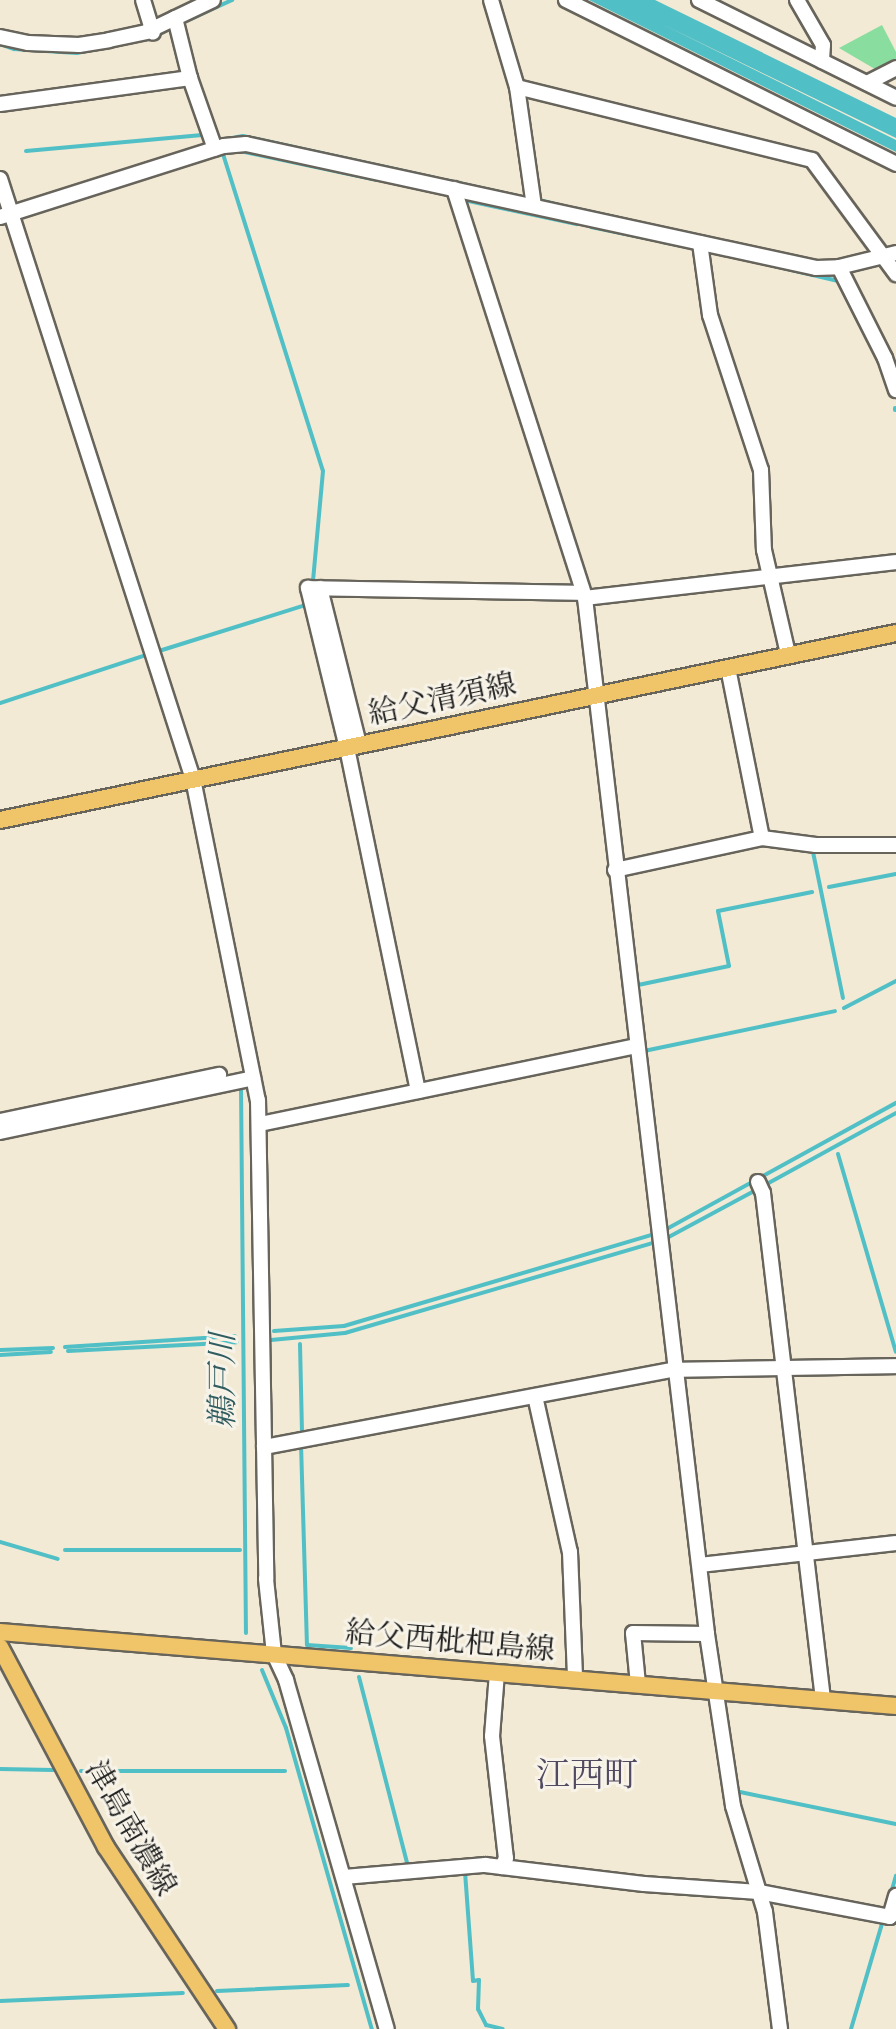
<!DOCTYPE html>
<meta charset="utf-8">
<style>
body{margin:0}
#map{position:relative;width:896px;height:2029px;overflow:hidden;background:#f2ead4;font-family:"EB Garamond","Noto Serif JP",serif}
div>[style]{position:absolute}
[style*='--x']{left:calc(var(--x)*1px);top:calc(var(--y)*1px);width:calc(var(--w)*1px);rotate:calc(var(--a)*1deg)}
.green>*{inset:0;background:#89dd9f}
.water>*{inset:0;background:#51bfc6}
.stream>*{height:4px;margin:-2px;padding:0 2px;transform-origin:2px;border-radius:2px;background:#51bfc6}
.roads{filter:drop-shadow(2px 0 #67645c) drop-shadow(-2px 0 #67645c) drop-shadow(0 2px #67645c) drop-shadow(0 -2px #67645c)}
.minor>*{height:14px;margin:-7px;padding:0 7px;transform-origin:7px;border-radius:7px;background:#fff}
.major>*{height:16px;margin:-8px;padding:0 8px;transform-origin:8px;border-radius:8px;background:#f0c469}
span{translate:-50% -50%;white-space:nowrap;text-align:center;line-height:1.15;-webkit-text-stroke:6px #f7f3e8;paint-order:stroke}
.street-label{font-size:30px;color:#1c1c1c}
.water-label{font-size:32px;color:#315d60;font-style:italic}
.quarter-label{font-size:34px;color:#524a60}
</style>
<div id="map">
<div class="green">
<i style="clip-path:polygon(882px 25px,896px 52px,896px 63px,880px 72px,839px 48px)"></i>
</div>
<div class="water">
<i style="clip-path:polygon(589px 0,655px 0,896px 118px,896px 138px,662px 24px,896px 140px,896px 152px)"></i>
</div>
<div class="stream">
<i style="--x:184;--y:22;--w:53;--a:-24.6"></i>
<i style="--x:156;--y:36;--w:17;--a:-28"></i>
<i style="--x:0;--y:44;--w:15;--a:20"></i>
<i style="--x:14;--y:49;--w:63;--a:3.6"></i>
<i style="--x:77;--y:53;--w:15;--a:-11"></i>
<i style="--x:227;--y:139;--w:16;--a:-11"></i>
<i style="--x:243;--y:136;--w:197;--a:12.3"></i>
<i style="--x:26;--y:151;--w:177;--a:-5.2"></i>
<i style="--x:240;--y:151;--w:139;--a:12"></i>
<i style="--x:223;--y:154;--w:332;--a:72.5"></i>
<i style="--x:323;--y:471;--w:109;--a:95.2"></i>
<i style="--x:445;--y:180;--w:84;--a:12.4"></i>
<i style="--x:464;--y:200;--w:115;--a:12.1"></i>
<i style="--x:539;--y:200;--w:25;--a:14"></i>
<i style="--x:573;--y:208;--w:56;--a:12.3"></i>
<i style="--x:591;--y:227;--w:65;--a:11.5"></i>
<i style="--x:662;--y:242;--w:21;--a:11"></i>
<i style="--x:770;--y:265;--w:70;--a:13.2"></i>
<i style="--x:838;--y:281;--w:93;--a:63.2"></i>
<i style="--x:895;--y:408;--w:2;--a:90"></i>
<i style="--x:159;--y:651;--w:154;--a:-17.4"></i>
<i style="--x:0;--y:703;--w:151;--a:-18.2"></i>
<i style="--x:813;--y:852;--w:149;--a:78.4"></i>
<i style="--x:829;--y:887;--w:68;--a:-11"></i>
<i style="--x:638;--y:985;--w:93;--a:-11.8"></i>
<i style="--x:729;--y:966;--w:56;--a:-101.3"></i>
<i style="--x:718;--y:911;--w:96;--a:-11.4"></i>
<i style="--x:844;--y:1008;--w:59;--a:-27.4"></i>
<i style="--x:644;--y:1051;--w:195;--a:-11.8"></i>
<i style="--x:241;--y:1086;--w:547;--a:89.48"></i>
<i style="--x:269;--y:1129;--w:17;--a:-10"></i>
<i style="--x:838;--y:1154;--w:206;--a:73.7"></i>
<i style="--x:765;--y:1185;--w:149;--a:-28.8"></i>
<i style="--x:663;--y:1231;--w:266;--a:-28.8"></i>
<i style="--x:665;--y:1239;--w:106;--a:-28.3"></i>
<i style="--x:274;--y:1331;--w:70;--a:-4.1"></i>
<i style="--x:344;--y:1326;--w:320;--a:-16.5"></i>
<i style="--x:271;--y:1340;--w:74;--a:-5.4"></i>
<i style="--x:345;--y:1333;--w:321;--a:-16.3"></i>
<i style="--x:300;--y:1344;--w:91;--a:88.7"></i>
<i style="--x:65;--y:1347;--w:170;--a:-3.7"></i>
<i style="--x:0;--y:1350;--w:53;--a:-2.2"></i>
<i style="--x:68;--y:1351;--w:169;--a:-3"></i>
<i style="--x:0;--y:1355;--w:51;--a:-3.4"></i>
<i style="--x:301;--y:1444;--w:201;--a:88.3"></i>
<i style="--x:307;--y:1645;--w:44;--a:3.9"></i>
<i style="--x:0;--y:1542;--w:60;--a:16.3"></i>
<i style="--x:65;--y:1550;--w:175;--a:0"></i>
<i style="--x:262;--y:1670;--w:63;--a:67.5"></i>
<i style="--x:286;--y:1728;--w:313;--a:74.1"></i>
<i style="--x:359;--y:1677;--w:196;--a:75.5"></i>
<i style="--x:0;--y:1769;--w:53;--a:1.1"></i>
<i style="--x:81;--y:1771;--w:204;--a:0"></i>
<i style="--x:740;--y:1792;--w:159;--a:11.6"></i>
<i style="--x:465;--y:1872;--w:109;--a:85.8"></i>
<i style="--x:473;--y:1981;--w:6;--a:-9"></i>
<i style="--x:479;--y:1980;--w:29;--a:92"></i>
<i style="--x:478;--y:2009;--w:18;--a:63"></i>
<i style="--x:486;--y:2025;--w:17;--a:13"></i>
<i style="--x:891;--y:1893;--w:18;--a:-74"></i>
<i style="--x:217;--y:1991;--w:131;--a:-2.6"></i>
<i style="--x:0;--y:2001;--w:183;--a:-2.5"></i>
<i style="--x:851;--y:2029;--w:114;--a:-73.6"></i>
</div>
<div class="roads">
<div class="minor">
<i style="--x:143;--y:0;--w:34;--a:73"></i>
<i style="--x:491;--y:0;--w:91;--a:73.4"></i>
<i style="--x:517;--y:87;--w:120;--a:81.9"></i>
<i style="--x:566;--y:0;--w:369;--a:26.4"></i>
<i style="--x:699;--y:0;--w:220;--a:26.4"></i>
<i style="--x:797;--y:0;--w:52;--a:60"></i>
<i style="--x:823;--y:45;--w:16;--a:94"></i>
<i style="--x:175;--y:18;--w:62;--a:76"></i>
<i style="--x:0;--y:37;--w:29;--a:12"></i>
<i style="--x:28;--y:43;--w:51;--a:2.2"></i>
<i style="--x:79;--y:45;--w:30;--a:-9"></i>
<i style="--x:109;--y:40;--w:38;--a:-12"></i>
<i style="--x:146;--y:32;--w:74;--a:-25.5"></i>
<i style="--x:867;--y:83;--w:33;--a:-27"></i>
<i style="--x:517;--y:87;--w:304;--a:13.9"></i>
<i style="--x:812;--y:160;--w:142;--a:53.6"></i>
<i style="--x:0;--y:104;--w:192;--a:-7.8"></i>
<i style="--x:190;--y:78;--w:75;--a:70.6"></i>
<i style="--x:0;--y:179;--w:630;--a:72.17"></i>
<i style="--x:193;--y:779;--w:328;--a:78.6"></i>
<i style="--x:258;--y:1100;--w:479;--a:89"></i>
<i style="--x:266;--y:1579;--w:75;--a:83.9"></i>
<i style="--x:274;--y:1654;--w:29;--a:65"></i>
<i style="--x:286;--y:1680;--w:363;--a:73.9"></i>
<i style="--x:454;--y:189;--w:429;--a:72.2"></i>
<i style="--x:585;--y:598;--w:1043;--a:83.28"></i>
<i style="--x:707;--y:1634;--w:174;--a:81.4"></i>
<i style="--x:733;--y:1806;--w:111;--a:73.2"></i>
<i style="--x:765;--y:1912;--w:118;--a:82.7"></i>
<i style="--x:0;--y:217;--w:235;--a:-17.6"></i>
<i style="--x:224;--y:146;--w:22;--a:-5"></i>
<i style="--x:246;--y:144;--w:583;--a:12.27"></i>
<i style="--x:816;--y:268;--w:23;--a:-2"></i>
<i style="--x:839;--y:267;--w:59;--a:-13.8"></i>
<i style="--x:700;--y:243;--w:73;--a:82.1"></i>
<i style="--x:710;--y:315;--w:163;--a:71.8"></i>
<i style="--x:761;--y:470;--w:80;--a:87.9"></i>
<i style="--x:764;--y:550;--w:107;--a:77"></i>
<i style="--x:839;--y:267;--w:102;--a:63.2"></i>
<i style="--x:885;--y:358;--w:34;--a:71"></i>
<i style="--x:320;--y:588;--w:162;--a:76"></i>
<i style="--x:585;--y:598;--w:313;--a:-6.6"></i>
<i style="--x:728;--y:668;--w:173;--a:78.7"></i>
<i style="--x:615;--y:870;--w:150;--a:-12.3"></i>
<i style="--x:762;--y:838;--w:54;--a:7.4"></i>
<i style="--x:816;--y:845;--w:80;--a:0"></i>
<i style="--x:418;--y:1091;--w:350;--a:-101.7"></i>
<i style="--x:347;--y:748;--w:165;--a:-103.7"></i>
<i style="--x:308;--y:588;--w:275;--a:1"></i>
<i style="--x:0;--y:1121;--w:224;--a:-11.9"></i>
<i style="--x:260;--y:1124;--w:385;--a:-11.7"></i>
<i style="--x:0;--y:1132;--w:259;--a:-12"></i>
<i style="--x:758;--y:1182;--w:12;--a:66"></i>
<i style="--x:763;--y:1193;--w:510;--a:83.24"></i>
<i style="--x:535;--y:1396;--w:160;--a:77.4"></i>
<i style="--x:570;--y:1552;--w:127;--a:87.7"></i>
<i style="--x:264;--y:1447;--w:416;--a:-10.7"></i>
<i style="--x:673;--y:1370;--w:223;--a:-1"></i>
<i style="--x:700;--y:1565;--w:197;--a:-6.4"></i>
<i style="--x:497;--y:1673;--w:63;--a:94.5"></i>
<i style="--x:492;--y:1736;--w:123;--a:83.5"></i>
<i style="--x:506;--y:1858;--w:10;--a:114"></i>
<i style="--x:638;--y:1684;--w:51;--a:-95.6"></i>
<i style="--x:633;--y:1633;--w:74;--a:0.8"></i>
<i style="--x:344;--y:1877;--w:142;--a:-4.9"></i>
<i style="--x:485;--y:1865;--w:160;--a:6.8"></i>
<i style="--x:644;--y:1884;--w:115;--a:4"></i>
<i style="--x:759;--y:1892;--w:133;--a:10.8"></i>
<i style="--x:890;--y:1917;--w:22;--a:-74"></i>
</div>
<div class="major">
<i style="--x:0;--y:820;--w:915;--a:-11.79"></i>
<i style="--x:0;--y:1632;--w:899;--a:4.72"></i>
<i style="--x:0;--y:1647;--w:226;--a:62.1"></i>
<i style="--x:106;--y:1847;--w:219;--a:56.4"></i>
</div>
</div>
<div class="street-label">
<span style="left:442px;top:699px;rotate:-12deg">給父清須線</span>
<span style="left:450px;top:1641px;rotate:5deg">給父西枇杷島線</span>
<span style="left:131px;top:1828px;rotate:60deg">津島南濃線</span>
</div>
<div class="water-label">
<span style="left:222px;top:1381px;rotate:-90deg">鵜戸川</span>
</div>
<div class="quarter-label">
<span style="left:587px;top:1775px">江西町</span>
</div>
</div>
